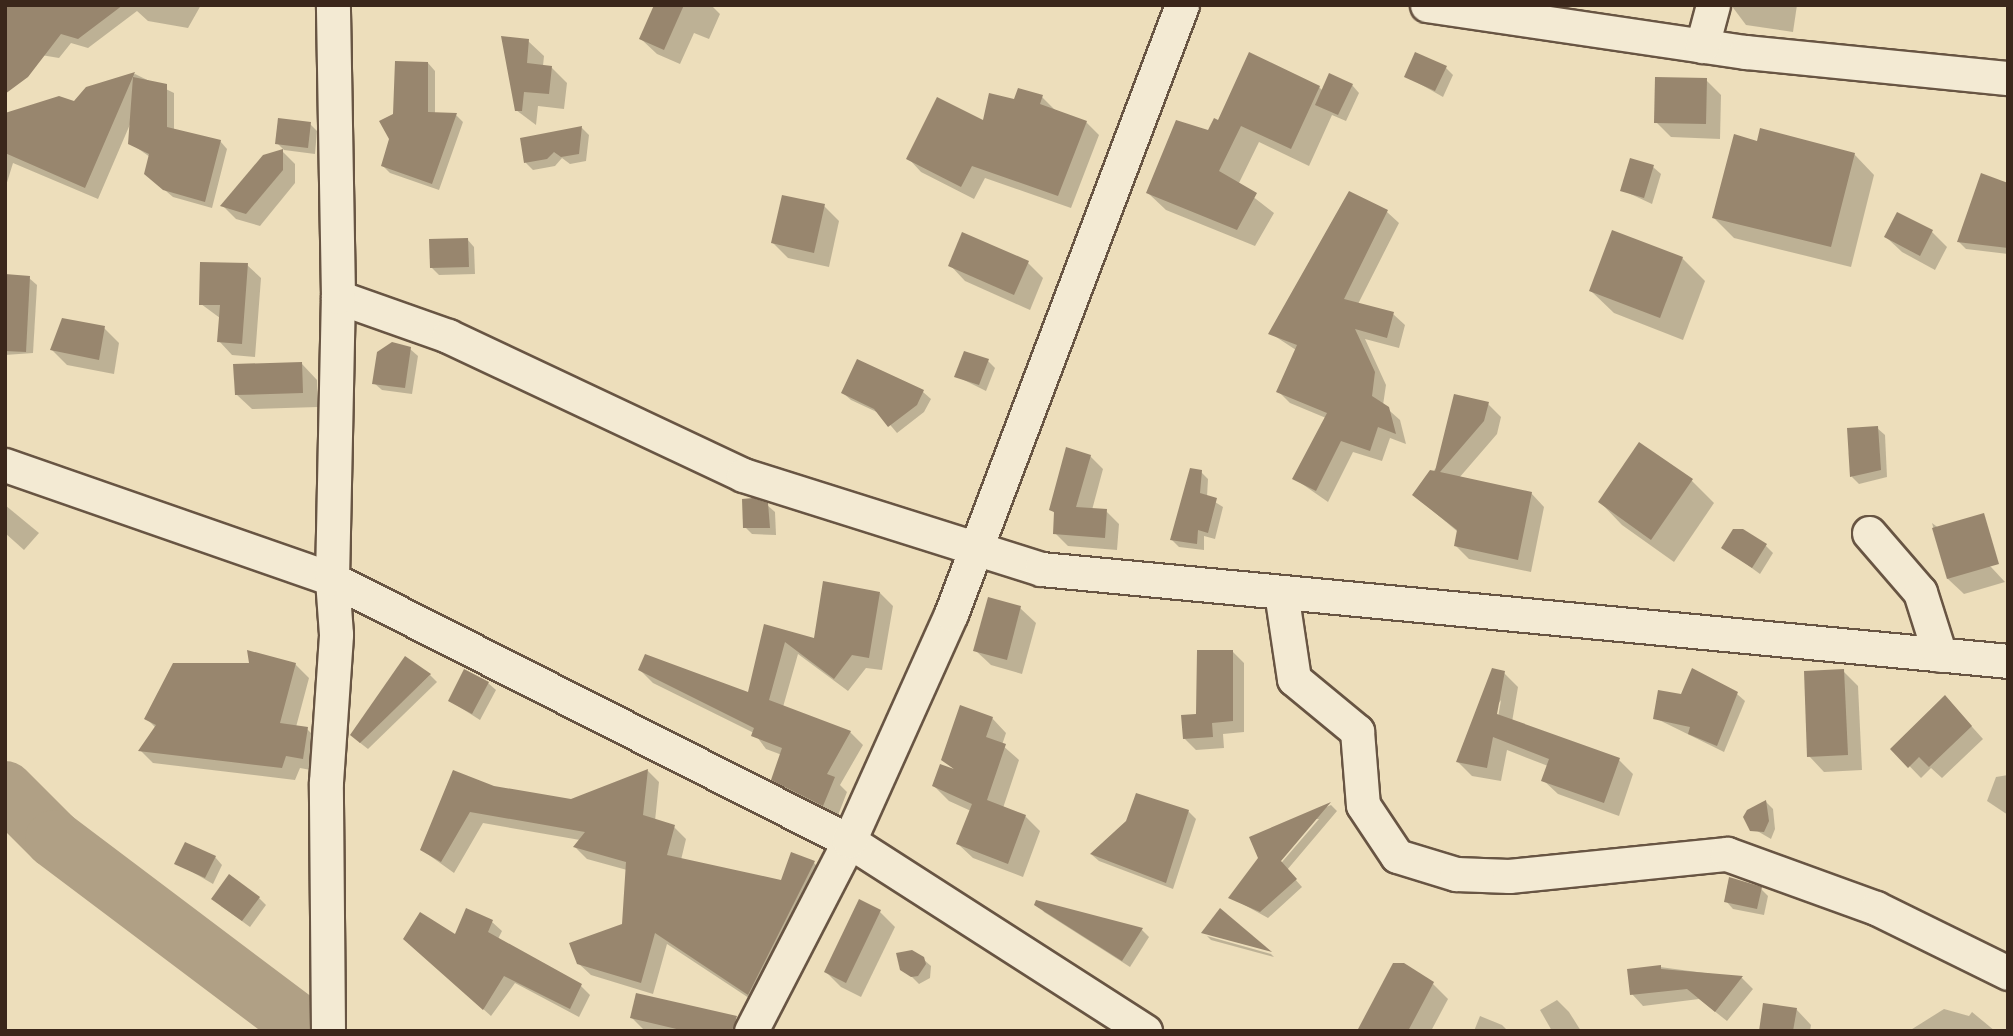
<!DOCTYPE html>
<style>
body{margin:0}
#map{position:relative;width:2013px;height:1036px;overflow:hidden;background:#eddebb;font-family:"IM FELL French Canon",serif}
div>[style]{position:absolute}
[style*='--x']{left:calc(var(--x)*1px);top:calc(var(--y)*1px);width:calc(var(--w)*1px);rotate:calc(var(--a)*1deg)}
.shadow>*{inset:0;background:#0003}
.river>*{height:58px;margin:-29px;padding:0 29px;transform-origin:29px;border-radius:29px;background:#b0a085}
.building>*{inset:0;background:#98866e}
.roads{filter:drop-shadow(2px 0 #685543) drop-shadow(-2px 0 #685543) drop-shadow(0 2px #685543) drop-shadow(0 -2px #685543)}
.minor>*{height:33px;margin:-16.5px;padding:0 16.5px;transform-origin:16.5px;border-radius:16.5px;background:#f3ead3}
span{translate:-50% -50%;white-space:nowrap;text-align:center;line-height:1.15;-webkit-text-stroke:5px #f3ead3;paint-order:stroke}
.frame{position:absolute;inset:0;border:7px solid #3b271b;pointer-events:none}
</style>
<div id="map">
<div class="shadow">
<i style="clip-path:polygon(5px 5px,201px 5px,188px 28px,148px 21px,137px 11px,88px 48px,71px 43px,59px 58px,5px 49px)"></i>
<i style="clip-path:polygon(656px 5px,711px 5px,720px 14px,709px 39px,694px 33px,680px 64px,657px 54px,641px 39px)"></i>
<i style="clip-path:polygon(1731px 5px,1797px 5px,1793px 32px,1746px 25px)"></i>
<i style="clip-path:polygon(528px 41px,544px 56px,543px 66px,551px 67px,567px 83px,564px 109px,538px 106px,536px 125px,516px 110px)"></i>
<i style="clip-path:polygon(428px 63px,435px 71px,435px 114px,456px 115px,463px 122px,439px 190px,390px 173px,383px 166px,395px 115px)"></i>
<i style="clip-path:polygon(1446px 68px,1453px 75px,1443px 97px,1406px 76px)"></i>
<i style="clip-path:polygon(135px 74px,174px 93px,174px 130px,220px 141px,227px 149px,212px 208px,173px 197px,154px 181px,150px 157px,130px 143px,131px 122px,98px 199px,13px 163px,5px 189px,5px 114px,75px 103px,87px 89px)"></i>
<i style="clip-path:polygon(1706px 80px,1721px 95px,1720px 139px,1671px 137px,1656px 122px)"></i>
<i style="clip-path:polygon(1352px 85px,1359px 93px,1346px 121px,1332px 115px,1309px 166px,1259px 142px,1238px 185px,1274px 213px,1255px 246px,1166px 210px,1148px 193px,1219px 122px,1319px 87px,1323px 91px)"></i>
<i style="clip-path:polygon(1042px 97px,1055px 110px,1086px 122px,1099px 135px,1071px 208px,985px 178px,974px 199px,921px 172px,909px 159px,984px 123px,1016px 101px)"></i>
<i style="clip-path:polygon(310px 124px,317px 131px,315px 154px,284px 150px,277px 143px)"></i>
<i style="clip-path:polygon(582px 128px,589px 135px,586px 161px,570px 164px,562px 158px,555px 166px,533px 170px,526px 163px,522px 139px)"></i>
<i style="clip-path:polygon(1759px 143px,1854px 154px,1874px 175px,1851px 267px,1734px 238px,1714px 218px)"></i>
<i style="clip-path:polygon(282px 151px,295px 164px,295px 183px,260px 226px,236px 219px,223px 206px)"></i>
<i style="clip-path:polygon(1653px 167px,1661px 174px,1652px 204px,1622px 190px)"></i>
<i style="clip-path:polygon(2008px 184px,2008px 254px,1966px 249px,1959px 242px)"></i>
<i style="clip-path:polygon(1350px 193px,1387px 212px,1399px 223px,1358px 304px,1393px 314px,1405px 325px,1399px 348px,1365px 339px,1386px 385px,1383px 405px,1400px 420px,1406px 444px,1390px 438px,1382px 461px,1353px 452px,1328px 502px,1295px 479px,1326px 418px,1290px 403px,1279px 392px,1296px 350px,1270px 333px)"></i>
<i style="clip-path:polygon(824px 206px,839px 221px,829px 267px,788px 258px,773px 243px)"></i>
<i style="clip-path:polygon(1932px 232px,1947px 247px,1935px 270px,1902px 252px,1886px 237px)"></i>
<i style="clip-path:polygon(467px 239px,474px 247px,475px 274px,439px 275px,431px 267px)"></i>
<i style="clip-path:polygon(1682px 258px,1705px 281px,1683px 340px,1614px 313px,1591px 291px)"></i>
<i style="clip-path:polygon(1028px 263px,1043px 278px,1030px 310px,965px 281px,950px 265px)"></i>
<i style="clip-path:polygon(247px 265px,261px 278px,255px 357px,232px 355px,219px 341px,220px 318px,201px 304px)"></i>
<i style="clip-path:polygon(5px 276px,29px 278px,37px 285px,33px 353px,5px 355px)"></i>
<i style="clip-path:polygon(104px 328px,119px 343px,114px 374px,67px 365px,52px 350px)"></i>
<i style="clip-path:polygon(410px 349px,418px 356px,412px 394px,382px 390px,374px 383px)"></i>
<i style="clip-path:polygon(858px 361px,923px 392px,931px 399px,924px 412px,897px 433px,881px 414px,851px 400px,843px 393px)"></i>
<i style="clip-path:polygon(988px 361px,995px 368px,986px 391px,956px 376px)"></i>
<i style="clip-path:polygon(302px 364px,317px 380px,318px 407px,252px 409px,236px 394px)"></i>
<i style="clip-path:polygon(1488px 404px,1501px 417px,1497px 434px,1459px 478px,1531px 493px,1544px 507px,1531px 572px,1469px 559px,1456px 546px,1458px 532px,1414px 495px)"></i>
<i style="clip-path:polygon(1877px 428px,1885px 435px,1887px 477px,1859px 484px,1852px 477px)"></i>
<i style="clip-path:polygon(1640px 444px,1692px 481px,1714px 503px,1674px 562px,1622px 525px,1600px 502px)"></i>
<i style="clip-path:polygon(1090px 456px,1103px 469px,1092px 510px,1106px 511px,1119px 524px,1117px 550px,1068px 546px,1055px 533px,1056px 515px,1051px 509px)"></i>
<i style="clip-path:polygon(1201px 472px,1208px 479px,1207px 497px,1223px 507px,1215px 539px,1204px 536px,1204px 550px,1179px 547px,1172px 540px)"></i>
<i style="clip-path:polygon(5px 505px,39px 533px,24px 550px,5px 533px)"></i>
<i style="clip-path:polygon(767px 505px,775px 512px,776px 535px,752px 534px,745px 527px)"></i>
<i style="clip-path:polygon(1932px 523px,1991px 567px,2005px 582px,1964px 594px,1948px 579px)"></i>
<i style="clip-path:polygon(1766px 546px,1773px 553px,1760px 574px,1723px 547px)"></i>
<i style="clip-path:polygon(880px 593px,893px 606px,882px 670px,866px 668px,848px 691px,798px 654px,783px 707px,850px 732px,863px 745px,840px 785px,847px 792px,837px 818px,786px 793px,773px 779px,782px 755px,766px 749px,754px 733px,653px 683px,640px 670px,749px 695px,765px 627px,815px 640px)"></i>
<i style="clip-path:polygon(1020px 608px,1036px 623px,1022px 674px,991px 665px,975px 650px)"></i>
<i style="clip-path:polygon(1233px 652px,1244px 663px,1244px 732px,1223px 734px,1224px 748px,1196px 750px,1184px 738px)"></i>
<i style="clip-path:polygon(295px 664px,309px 678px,296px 727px,307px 729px,320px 742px,316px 771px,300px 768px,295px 780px,153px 763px,140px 750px,156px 728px,147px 719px)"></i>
<i style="clip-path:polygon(1843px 671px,1858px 686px,1862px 770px,1824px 772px,1809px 756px)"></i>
<i style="clip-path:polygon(evenodd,1504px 673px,1518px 687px,1512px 722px,1619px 760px,1633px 774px,1619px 816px,1558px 794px,1543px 780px,1548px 766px,1507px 750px,1501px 781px,1472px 776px,1458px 762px,1504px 673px,1501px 700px,1497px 723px,1496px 707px,1501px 700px)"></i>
<i style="clip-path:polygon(430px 675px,437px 682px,368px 749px,359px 742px)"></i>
<i style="clip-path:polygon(488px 683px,496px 690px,480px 720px,450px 701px)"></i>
<i style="clip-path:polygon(1737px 694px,1745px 701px,1724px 752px,1655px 718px,1682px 696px)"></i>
<i style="clip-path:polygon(1956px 709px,1983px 739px,1942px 778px,1931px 768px,1921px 778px,1893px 749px)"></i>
<i style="clip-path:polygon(992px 718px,1006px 733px,1002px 745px,1019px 760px,1003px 808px,1025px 816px,1040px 831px,1023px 877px,973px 858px,958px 844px,971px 811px,949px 801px,934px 786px,956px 771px,943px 759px)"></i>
<i style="clip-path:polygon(648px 771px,659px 782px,655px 821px,674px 827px,686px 839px,681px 860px,782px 882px,792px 854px,814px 863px,826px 875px,761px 1006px,667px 944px,653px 994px,591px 975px,578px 963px,623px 925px,627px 870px,587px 859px,575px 847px,580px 840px,483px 823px,454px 873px,422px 850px,493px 788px,571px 801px)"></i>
<i style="clip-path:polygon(2008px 775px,2008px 815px,1987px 801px,1996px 777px)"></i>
<i style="clip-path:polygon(1766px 802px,1773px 809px,1775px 829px,1771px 839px,1747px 825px,1749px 811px)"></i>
<i style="clip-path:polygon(evenodd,1331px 805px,1337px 811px,1287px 870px,1302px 887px,1268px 918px,1230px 897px,1260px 858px,1252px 838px,1331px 805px,1314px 819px,1319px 819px,1276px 869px,1274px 867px,1314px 819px)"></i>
<i style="clip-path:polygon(1188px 811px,1196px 819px,1173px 889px,1099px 861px,1092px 855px,1128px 822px)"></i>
<i style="clip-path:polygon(215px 857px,222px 865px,213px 884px,177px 863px)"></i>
<i style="clip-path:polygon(1761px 889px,1768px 896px,1764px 915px,1733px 909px,1726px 901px)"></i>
<i style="clip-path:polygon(259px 898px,266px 905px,250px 927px,221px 906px)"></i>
<i style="clip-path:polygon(1037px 902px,1142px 930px,1149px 937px,1130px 967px,1044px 912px)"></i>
<i style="clip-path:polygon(467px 910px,492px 922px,502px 931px,498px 939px,581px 986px,590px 995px,579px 1017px,515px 983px,491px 1016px,415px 948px,455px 936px)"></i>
<i style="clip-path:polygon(880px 912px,895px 927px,861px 997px,841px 987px,826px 972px)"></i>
<i style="clip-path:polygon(1207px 936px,1271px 954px,1274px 957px,1211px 940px)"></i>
<i style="clip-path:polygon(923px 959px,931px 966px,930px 978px,919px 984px,906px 971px)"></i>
<i style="clip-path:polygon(1660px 967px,1742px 978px,1753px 989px,1727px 1021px,1699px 999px,1643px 1006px,1632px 994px)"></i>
<i style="clip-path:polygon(1433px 984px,1448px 999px,1431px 1031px,1364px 1031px)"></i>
<i style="clip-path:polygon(1557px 1000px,1569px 1012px,1581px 1031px,1552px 1031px,1540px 1010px)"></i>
<i style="clip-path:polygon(1796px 1009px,1811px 1025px,1810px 1031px,1761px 1031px)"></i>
<i style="clip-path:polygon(1944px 1009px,1969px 1016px,1972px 1012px,1995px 1031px,1909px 1031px)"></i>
<i style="clip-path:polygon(1480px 1016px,1502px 1025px,1508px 1031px,1474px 1031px)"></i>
<i style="clip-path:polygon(632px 1018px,735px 1018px,748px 1031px,645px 1031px)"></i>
</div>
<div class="river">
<i style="--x:5;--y:790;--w:69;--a:45"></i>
<i style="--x:54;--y:839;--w:319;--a:37"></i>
</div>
<div class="building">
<i style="clip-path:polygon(5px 5px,123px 5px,78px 39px,61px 34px,28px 77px,5px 94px)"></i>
<i style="clip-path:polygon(654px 5px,684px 5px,664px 50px,639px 39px)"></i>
<i style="clip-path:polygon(501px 36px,529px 39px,527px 63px,552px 66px,549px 94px,524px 92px,522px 111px,515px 111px)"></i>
<i style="clip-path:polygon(1249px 52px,1320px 86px,1291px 149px,1241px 126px,1219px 171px,1257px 193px,1237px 230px,1146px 193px,1176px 120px,1208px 130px,1214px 118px,1218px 120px)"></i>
<i style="clip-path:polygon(1415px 52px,1447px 66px,1435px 91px,1404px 77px)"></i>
<i style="clip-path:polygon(395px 61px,428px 62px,428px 112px,457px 113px,432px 184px,381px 166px,389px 139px,379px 121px,393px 114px)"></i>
<i style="clip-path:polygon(135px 72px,85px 188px,5px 153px,5px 113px,59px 96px,74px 101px,86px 87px)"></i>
<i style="clip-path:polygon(1329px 73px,1353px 84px,1338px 115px,1315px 105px)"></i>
<i style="clip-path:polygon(133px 77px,167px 84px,167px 127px,221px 140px,205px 202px,163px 190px,144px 174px,149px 154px,128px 144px)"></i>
<i style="clip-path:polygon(1655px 77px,1707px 78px,1706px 124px,1654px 123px)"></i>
<i style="clip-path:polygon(1018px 88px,1043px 95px,1040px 104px,1087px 121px,1058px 196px,972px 166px,961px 187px,906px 159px,937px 97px,983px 120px,989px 93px,1014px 99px)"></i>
<i style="clip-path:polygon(278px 118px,311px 122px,308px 148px,275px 144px)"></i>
<i style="clip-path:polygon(582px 126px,579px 154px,561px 157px,554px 152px,547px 159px,524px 163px,520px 138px)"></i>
<i style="clip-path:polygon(1760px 128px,1855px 153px,1831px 247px,1712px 218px,1734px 134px,1757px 141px)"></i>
<i style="clip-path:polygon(283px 149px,283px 170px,246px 214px,220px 206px,263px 155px)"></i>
<i style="clip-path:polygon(1630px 158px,1654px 165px,1644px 198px,1620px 191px)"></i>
<i style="clip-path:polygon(1981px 173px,2008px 183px,2008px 248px,1957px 242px)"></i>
<i style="clip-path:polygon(1349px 191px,1388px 210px,1344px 299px,1394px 312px,1387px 338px,1355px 329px,1375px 372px,1372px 396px,1389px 407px,1396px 434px,1378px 427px,1370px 451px,1341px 441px,1316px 491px,1292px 479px,1327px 413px,1276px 392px,1297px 345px,1268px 334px)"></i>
<i style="clip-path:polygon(782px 195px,825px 204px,814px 253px,771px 243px)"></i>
<i style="clip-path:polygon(1897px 212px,1933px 230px,1920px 256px,1884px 237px)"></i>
<i style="clip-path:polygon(1612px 230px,1683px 257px,1660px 318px,1589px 291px)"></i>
<i style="clip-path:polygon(962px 232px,1029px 261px,1014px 295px,948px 266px)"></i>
<i style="clip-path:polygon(468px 238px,469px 267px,430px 268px,429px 239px)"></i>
<i style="clip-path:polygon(200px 262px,248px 263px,242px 344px,217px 342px,220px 305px,199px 305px)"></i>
<i style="clip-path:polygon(5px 274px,30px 276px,26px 352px,5px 351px)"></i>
<i style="clip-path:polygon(62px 318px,105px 326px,99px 360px,50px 350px)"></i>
<i style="clip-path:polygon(392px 342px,411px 347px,405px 388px,372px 384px,377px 352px)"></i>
<i style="clip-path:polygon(964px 351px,989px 359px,979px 385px,954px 377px)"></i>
<i style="clip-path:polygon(857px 359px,924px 390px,917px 405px,888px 427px,874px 409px,841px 393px)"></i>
<i style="clip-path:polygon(302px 362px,303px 393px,235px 395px,233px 364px)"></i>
<i style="clip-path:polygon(1454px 394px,1489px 402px,1484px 421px,1440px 472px,1532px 492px,1518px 560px,1454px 546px,1457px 530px,1412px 495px,1430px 470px,1435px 471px)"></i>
<i style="clip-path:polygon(1878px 426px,1881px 470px,1850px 477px,1847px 428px)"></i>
<i style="clip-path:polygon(1639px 442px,1693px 479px,1651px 540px,1598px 502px)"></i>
<i style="clip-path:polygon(1066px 447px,1091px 455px,1076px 507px,1107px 509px,1105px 538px,1053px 534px,1054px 512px,1049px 510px)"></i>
<i style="clip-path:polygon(1190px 468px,1202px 470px,1200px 493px,1217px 498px,1208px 533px,1198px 530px,1197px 544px,1170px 540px)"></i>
<i style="clip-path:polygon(753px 498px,768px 503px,770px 528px,743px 528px,742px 499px)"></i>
<i style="clip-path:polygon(1984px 513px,1999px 564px,1947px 579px,1932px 528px)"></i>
<i style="clip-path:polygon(1733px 529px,1743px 529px,1767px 544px,1752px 568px,1721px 548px)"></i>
<i style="clip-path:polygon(823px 581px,880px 592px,869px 658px,852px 655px,834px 679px,785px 642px,769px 700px,851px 731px,827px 774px,835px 777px,823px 806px,771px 780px,782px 748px,751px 736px,754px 728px,638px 670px,645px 654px,748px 692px,764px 624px,814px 638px)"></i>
<i style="clip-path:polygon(988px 597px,1021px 606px,1007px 660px,973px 651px)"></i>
<i style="clip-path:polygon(247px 650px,296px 663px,280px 723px,308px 727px,303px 759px,286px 756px,282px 768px,138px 751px,156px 725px,144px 719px,173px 663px,249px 663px)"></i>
<i style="clip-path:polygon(1197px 650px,1233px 650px,1233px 721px,1212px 723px,1213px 737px,1183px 739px,1181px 715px,1196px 714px)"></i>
<i style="clip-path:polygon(405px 656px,431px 674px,360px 743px,350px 735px)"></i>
<i style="clip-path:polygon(1492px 668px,1505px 671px,1497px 714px,1620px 758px,1604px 803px,1541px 781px,1549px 759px,1493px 737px,1487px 768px,1456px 762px)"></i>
<i style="clip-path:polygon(1692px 668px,1738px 692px,1717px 746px,1688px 734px,1690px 727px,1653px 719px,1658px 690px,1681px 694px)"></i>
<i style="clip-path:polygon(464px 669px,489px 682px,472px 714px,448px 701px)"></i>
<i style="clip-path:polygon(1844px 669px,1848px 755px,1807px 757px,1804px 671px)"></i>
<i style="clip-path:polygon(1945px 695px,1972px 726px,1929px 767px,1919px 757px,1908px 768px,1890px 749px)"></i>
<i style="clip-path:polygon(960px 705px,993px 717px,986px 737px,1006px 744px,987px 800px,1026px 815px,1008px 864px,956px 844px,972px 804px,932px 786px,940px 764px,954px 769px,941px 760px)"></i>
<i style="clip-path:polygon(648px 769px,643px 815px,675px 825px,667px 855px,781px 880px,791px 852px,815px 861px,748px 995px,655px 933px,641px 983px,577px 964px,569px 943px,622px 924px,626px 862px,573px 847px,585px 832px,470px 812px,441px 862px,420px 850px,453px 770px,494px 786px,571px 799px)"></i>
<i style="clip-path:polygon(1136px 793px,1189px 810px,1166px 883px,1090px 854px,1126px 821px)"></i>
<i style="clip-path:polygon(1766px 800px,1769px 821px,1764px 832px,1750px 831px,1743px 817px,1747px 810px)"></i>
<i style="clip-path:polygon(1331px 802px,1281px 861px,1297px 879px,1260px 912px,1228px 898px,1258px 858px,1249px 837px)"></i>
<i style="clip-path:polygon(185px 842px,216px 856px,205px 878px,174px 864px)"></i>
<i style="clip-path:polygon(229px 874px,260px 897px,242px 921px,211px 899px)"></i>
<i style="clip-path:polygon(1729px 877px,1762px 887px,1757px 909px,1724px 902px)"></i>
<i style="clip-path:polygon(859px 899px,881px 910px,846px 983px,824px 972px)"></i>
<i style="clip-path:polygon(1036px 900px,1143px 928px,1122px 961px,1034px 905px)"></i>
<i style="clip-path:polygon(466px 908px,493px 920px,488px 932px,582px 984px,570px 1009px,504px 976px,483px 1010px,403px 939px,420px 912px,455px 934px)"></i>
<i style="clip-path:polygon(1220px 908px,1272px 952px,1201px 933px)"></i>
<i style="clip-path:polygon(912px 950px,924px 957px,926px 964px,918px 976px,911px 977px,900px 970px,896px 953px)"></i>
<i style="clip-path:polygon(1393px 963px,1404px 963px,1434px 982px,1408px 1031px,1357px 1031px)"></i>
<i style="clip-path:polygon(1661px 965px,1661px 969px,1743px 976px,1715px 1012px,1687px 989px,1630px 995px,1627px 969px)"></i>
<i style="clip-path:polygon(636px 993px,737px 1016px,732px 1031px,685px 1031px,630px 1018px)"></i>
<i style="clip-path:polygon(1763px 1003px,1797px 1008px,1793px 1031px,1759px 1031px)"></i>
</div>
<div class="roads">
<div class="minor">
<i style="--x:1427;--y:5;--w:322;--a:8.4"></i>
<i style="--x:1746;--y:52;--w:263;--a:5.7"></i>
<i style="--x:1702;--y:46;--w:42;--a:-75"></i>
<i style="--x:338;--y:297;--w:117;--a:19.5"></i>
<i style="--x:448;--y:336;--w:326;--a:25.2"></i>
<i style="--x:743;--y:475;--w:312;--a:17.5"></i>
<i style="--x:1041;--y:569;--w:971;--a:5.43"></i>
<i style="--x:5;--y:465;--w:346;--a:19.2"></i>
<i style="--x:332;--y:579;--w:580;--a:26.87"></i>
<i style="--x:849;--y:841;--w:352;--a:32.7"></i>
<i style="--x:1869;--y:533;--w:78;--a:49.2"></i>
<i style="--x:1920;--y:592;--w:66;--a:72.4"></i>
<i style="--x:1281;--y:592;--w:88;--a:81.5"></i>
<i style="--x:1294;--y:679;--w:82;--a:39.5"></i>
<i style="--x:1357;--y:731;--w:74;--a:85.4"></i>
<i style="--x:1363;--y:805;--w:61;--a:56.3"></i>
<i style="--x:1397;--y:856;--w:62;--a:17"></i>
<i style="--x:1456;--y:874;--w:53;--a:2.2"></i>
<i style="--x:1509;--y:876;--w:219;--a:-5.8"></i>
<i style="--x:1727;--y:854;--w:158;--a:19.9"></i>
<i style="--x:1876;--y:908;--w:147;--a:26.2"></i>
<i style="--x:328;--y:1031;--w:249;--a:-90.5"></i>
<i style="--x:326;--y:782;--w:148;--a:-86.1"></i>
<i style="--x:336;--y:634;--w:55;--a:-94.2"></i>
<i style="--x:332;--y:579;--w:282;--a:-88.8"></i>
<i style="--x:338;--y:297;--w:292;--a:-91"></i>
<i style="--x:751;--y:1031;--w:214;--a:-62.7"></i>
<i style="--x:849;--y:841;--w:249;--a:-65.8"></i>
<i style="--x:951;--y:614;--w:651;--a:-69.23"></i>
</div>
</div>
<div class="frame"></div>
</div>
